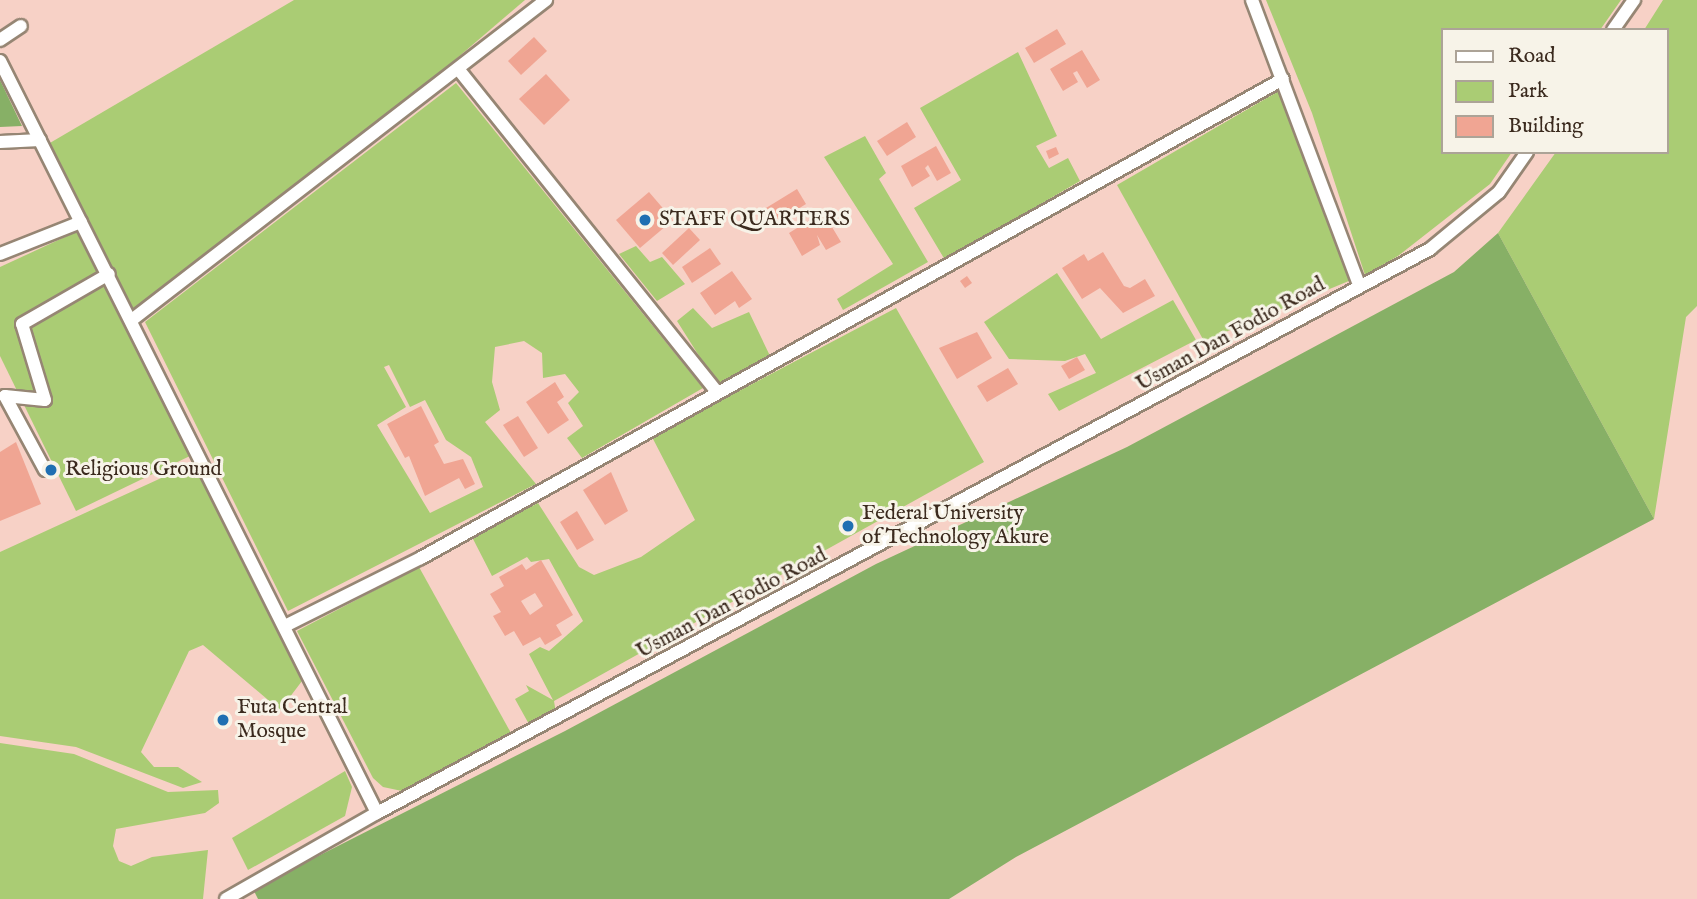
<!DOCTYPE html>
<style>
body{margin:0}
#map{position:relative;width:1697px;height:899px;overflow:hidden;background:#f2e3c9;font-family:"IM FELL English",serif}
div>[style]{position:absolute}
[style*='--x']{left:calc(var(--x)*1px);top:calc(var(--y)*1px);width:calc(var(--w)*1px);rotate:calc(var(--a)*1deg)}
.built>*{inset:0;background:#f7d1c6}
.green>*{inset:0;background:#aacc74}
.forest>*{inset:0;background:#87b066}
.building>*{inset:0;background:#f0a593}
.roads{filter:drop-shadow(2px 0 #968674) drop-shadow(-2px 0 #968674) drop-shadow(0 2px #968674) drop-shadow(0 -2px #968674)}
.street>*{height:12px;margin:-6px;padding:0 6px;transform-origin:6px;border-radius:6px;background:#fff}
.dots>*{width:19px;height:19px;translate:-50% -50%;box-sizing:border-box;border:4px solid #f7f3e8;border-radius:50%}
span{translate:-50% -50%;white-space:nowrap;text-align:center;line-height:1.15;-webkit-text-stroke:6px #f7f3e8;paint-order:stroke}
.poi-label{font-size:21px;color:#3b2a1e}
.left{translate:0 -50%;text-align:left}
.street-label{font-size:21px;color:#3b2a1e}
.legend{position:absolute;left:1441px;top:28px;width:228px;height:126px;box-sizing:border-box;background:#f7f3e8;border:2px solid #aca397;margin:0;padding:9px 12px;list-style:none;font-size:21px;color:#3b2a1e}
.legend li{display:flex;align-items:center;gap:14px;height:35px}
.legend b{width:35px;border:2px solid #aca397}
</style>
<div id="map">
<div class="built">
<i style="clip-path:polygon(evenodd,0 0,1697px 0,1697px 899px,0 899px,0 0,1443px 30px,1667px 30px,1667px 152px,1443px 152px,1443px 30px)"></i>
</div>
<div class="green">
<i style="clip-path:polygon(294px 0,525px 0,303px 190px,135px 318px,43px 147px)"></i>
<i style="clip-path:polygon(1266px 0,1621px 0,1600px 30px,1443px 30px,1443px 152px,1512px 152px,1490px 184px,1398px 256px,1365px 275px,1312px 113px)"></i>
<i style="clip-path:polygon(1663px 0,1697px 0,1697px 306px,1686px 317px,1654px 519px,1498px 233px,1556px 152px,1667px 152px,1667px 30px,1644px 30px)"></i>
<i style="clip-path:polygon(1018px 52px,1057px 136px,1036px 146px,1049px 168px,1068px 158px,1080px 181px,945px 260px,914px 208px,961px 180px,920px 108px)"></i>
<i style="clip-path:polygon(evenodd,456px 83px,703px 388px,582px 458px,567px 438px,583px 426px,568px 403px,579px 392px,565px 374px,543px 378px,542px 353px,524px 341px,495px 347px,492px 382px,500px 410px,485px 422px,536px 484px,288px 611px,145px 322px,456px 83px,389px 365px,410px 407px,425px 400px,446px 440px,471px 457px,483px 487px,430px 513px,377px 425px,406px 407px,384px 367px,389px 365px)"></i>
<i style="clip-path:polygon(1286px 87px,1356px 278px,1204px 341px,1117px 185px)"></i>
<i style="clip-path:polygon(865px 136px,886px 173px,879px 179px,928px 262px,843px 310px,837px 299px,893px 264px,824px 157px)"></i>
<i style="clip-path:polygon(80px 230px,192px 455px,76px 511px,0 356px,0 267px)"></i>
<i style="clip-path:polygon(636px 246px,650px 262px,662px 257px,685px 284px,657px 301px,619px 254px)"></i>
<i style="clip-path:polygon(1057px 273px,1101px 339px,1173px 300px,1196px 340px,1059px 411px,1048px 394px,1096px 373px,1085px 354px,1065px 361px,1009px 359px,984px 322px)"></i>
<i style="clip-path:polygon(693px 308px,712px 328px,749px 312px,771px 358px,718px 386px,677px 321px)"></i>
<i style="clip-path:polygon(896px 308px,984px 462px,554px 701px,556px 713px,530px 726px,515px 699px,529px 691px,526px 685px,553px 700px,529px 654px,540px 647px,549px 651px,583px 621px,549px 559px,531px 562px,527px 557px,492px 576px,472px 537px,538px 503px,579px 567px,594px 575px,641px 557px,695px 520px,652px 437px)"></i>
<i style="clip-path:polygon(194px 463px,302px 681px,280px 710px,203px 645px,189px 651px,141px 752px,154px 767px,178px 767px,202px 782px,183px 788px,76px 747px,0 736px,0 552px)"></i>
<i style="clip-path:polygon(419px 567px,511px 733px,402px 791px,383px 787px,373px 778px,297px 631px)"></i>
<i style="clip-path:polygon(0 743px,74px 754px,168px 792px,218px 790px,219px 803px,205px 813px,116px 829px,113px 846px,119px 861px,131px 866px,152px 857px,208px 850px,203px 899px,0 899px)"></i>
<i style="clip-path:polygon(345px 771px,352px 787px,345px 816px,248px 870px,232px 838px)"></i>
</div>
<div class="forest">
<i style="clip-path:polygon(0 80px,22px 126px,0 127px)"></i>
<i style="clip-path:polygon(1498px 233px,1654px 519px,1016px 857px,949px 899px,258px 899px,253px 889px,565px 731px,876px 564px,1127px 447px,1454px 272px)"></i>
</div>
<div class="building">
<i style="clip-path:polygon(1057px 29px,1066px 44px,1034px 63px,1025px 48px)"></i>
<i style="clip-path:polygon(534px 37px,547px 51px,521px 75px,508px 61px)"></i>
<i style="clip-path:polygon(1082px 50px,1100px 80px,1087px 88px,1077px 71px,1073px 73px,1078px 82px,1063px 91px,1050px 69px)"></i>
<i style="clip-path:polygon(546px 74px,570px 100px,544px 125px,519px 99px)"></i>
<i style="clip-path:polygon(907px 122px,916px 137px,887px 156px,877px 141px)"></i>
<i style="clip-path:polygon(936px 146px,951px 173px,937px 181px,928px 165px,925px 168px,930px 176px,912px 187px,901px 166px)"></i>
<i style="clip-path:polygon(1056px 147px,1059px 154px,1049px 159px,1046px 151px)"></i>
<i style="clip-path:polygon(797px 189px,806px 204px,775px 223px,766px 208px)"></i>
<i style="clip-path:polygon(649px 192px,673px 220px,640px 248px,616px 220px)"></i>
<i style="clip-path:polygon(823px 212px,841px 242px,826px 250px,817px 235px,820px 245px,802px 256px,789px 233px)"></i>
<i style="clip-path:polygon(689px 228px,700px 240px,673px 265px,662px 253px)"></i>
<i style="clip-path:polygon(710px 248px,721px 264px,692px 283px,682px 267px)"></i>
<i style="clip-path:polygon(1103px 252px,1124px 286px,1130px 288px,1145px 279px,1155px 296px,1123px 313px,1100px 288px,1082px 299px,1062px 268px,1084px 254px,1088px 261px)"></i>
<i style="clip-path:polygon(732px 271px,752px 299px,739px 308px,735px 301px,715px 315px,700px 293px)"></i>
<i style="clip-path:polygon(967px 276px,972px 283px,965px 288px,960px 281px)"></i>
<i style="clip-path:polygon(977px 332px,992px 358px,957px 379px,939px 348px)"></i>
<i style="clip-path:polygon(1077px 357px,1085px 370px,1069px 379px,1061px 366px)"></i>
<i style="clip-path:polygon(1008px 368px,1018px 384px,987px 402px,977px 386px)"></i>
<i style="clip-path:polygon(555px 382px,564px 397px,557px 402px,569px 420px,548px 434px,526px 402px)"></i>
<i style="clip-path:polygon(421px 406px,439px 442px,434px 445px,444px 464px,463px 459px,475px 484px,465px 489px,459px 478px,425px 496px,409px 456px,405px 458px,387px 424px)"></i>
<i style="clip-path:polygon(518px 416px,538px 448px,524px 457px,503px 425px)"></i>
<i style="clip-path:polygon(16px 442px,41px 504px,0 521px,0 452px)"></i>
<i style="clip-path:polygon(611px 472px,628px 511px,605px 525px,583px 490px)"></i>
<i style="clip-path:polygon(577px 511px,594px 540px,577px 550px,560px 522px)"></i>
<i style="clip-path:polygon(evenodd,541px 560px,573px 615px,556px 625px,562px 635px,545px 645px,540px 637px,523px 646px,514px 631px,505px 636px,493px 616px,501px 612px,490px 594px,504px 586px,499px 577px,522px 564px,526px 570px,541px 560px,535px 593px,543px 606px,530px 615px,521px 601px,535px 593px)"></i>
</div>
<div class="roads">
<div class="street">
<i style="--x:1252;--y:0;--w:304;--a:69.4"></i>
<i style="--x:1613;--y:30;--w:37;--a:-55"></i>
<i style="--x:0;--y:40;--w:25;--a:-34"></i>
<i style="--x:0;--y:61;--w:841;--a:63.37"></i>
<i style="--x:459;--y:70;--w:413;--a:51.3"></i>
<i style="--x:0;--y:142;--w:40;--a:-2.9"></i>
<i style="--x:0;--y:254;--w:87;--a:-21.6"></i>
<i style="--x:133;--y:319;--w:522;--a:-37.68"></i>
<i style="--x:45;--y:470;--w:84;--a:-118.4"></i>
<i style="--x:5;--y:396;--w:40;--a:5.7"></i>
<i style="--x:45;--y:400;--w:79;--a:-106.8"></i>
<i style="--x:22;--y:324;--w:100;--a:-29.9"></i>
<i style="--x:285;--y:626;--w:152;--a:-26.6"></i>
<i style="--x:421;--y:558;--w:986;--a:-29.06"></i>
<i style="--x:226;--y:899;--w:174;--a:-29.7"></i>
<i style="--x:377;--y:813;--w:1195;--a:-28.17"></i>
<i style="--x:1430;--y:249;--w:89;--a:-39.6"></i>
<i style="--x:1499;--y:192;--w:49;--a:-55"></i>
</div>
</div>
<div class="dots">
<i style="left:645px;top:220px;background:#1f6fb2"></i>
<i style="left:51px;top:470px;background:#1f6fb2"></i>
<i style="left:848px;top:526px;background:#1f6fb2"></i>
<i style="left:223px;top:720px;background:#1f6fb2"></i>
</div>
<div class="poi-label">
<span class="left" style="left:659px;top:220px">STAFF QUARTERS</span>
<span class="left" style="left:65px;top:470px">Religious Ground</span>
<span class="left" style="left:862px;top:526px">Federal University<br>of Technology Akure</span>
<span class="left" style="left:237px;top:720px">Futa Central<br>Mosque</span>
</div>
<div class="street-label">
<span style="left:1231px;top:335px;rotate:-29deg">Usman Dan Fodio Road</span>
<span style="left:732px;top:604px;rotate:-28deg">Usman Dan Fodio Road</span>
</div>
<ul class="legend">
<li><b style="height:9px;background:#fff"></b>Road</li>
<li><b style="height:19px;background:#aacc74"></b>Park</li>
<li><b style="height:19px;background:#f0a593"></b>Building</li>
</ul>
</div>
